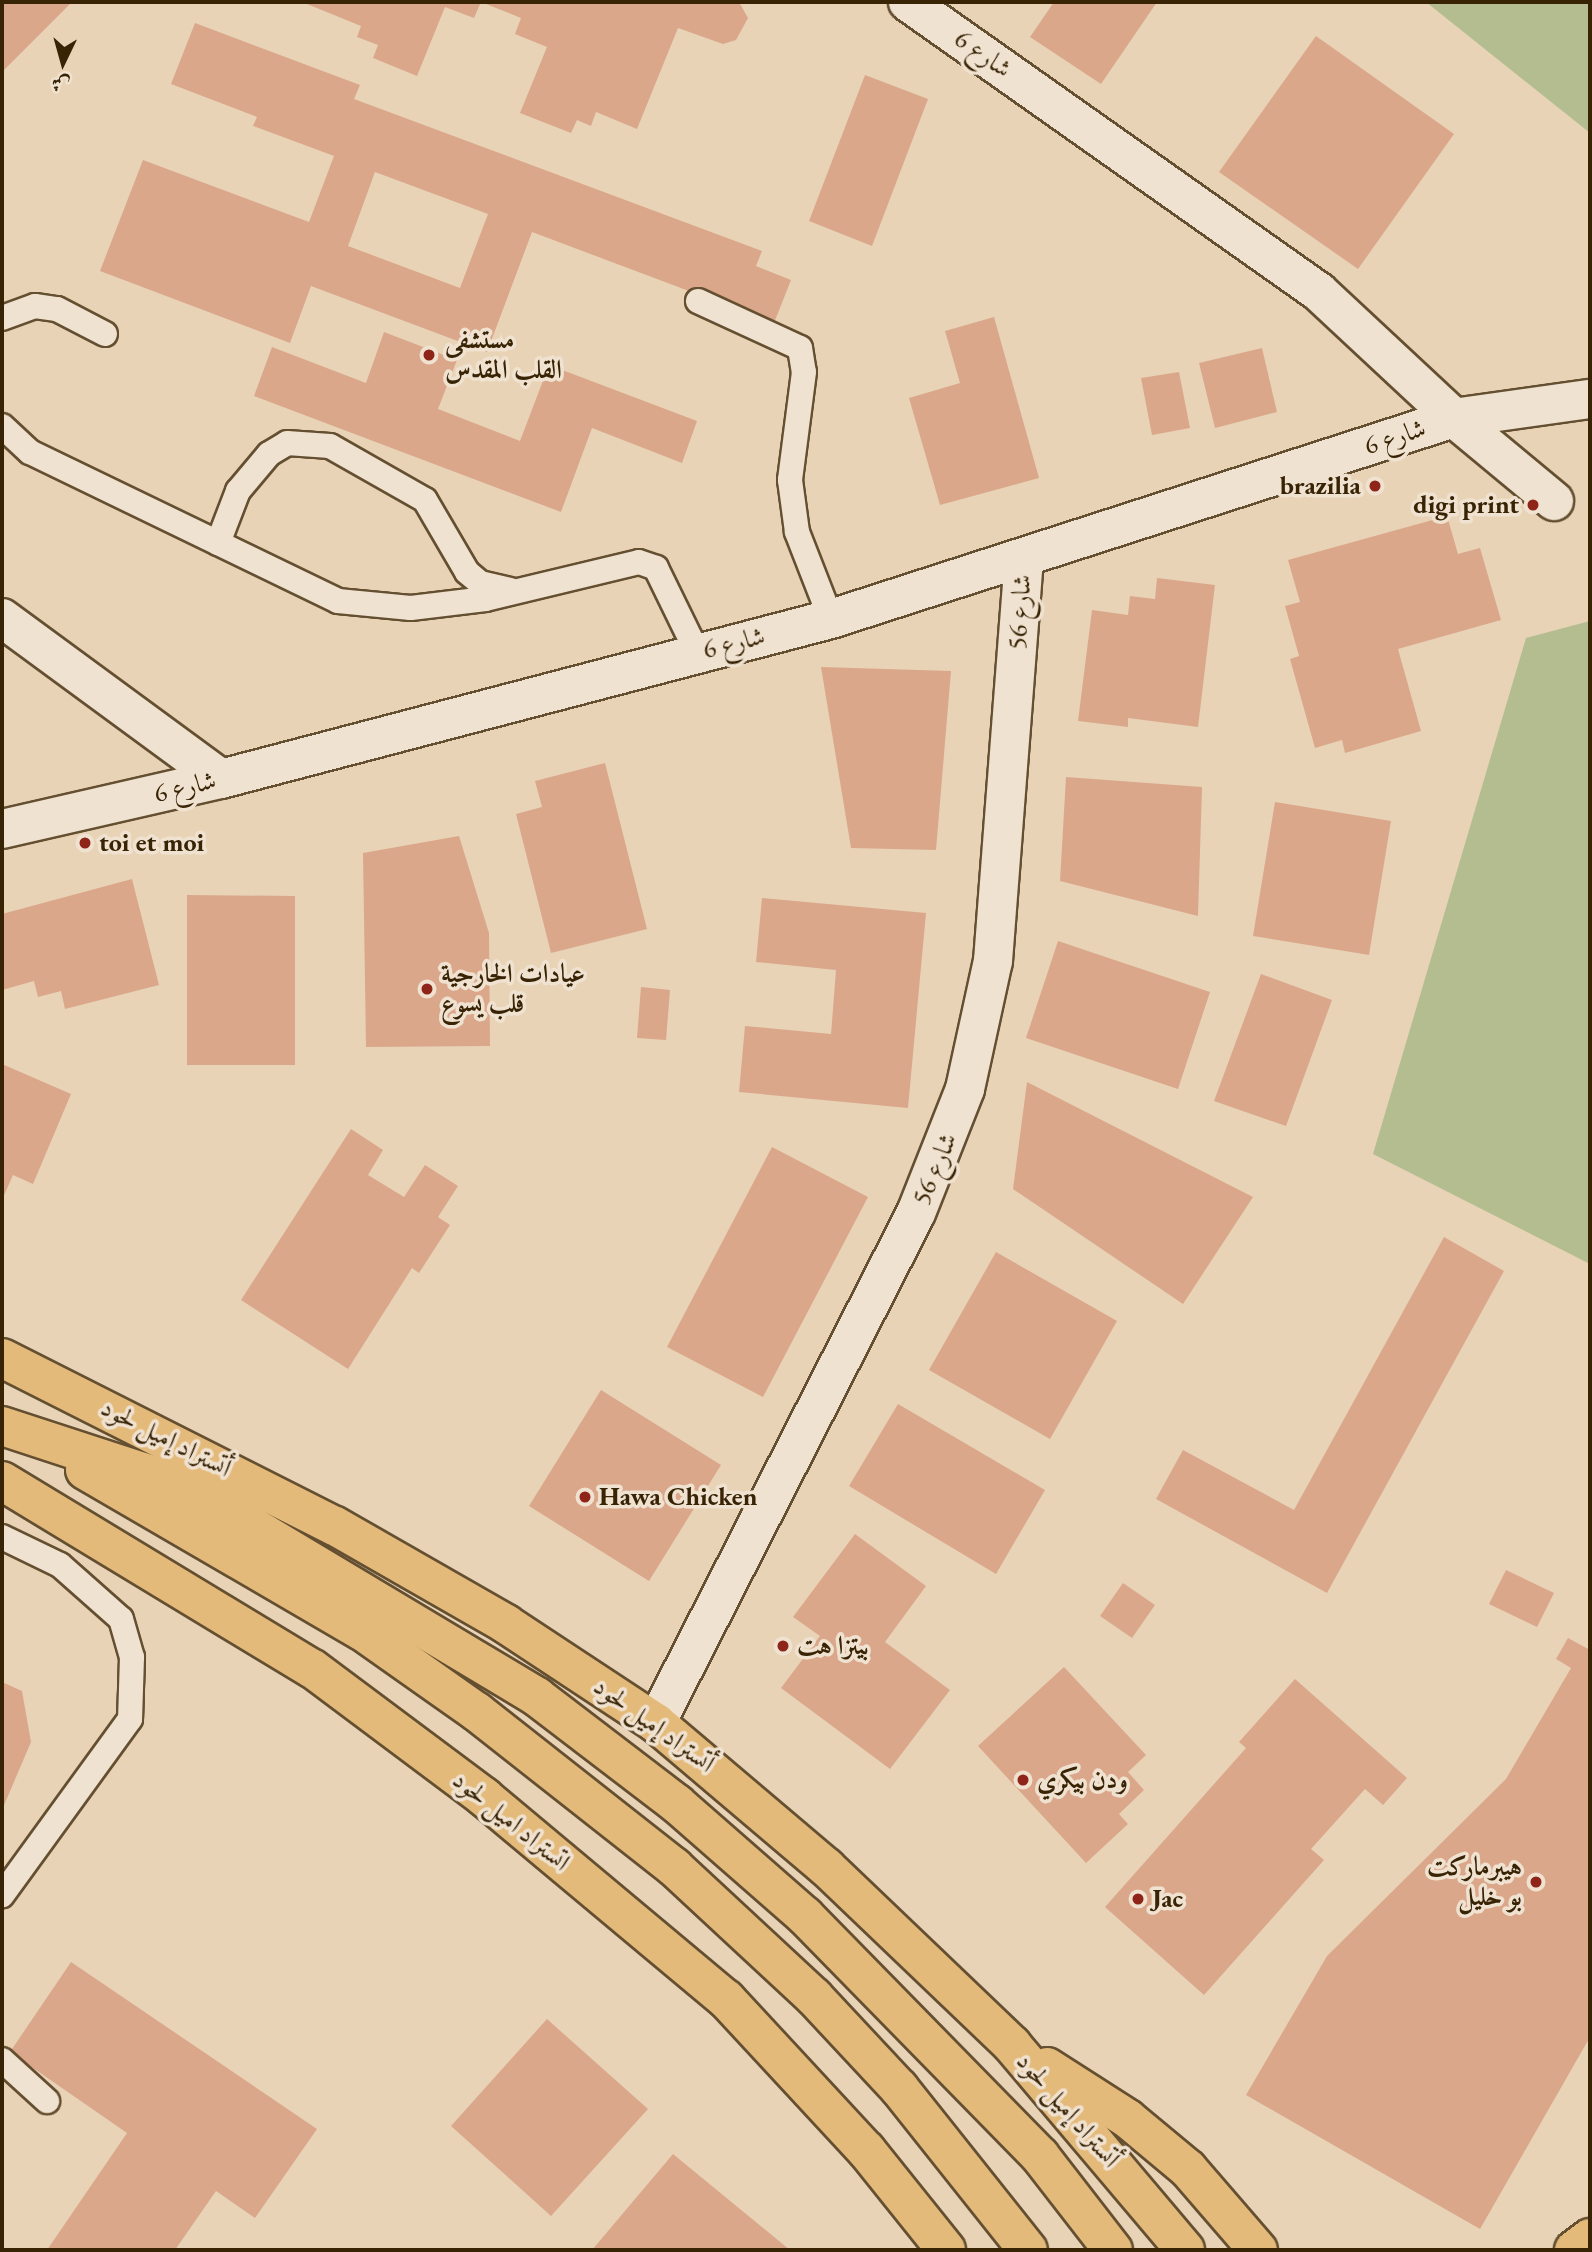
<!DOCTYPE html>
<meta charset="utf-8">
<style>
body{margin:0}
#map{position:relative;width:1592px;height:2252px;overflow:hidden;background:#e8d3b6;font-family:"EB Garamond",Amiri,serif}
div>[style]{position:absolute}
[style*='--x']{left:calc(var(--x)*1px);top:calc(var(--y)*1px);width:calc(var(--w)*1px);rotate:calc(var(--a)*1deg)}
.green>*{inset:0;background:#b3bd90}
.building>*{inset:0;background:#dba78b}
.roads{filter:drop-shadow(2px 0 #644f31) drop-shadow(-2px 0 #644f31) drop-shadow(0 2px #644f31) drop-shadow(0 -2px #644f31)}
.lane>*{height:24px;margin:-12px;padding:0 12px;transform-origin:12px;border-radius:12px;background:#f0e2d0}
.street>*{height:38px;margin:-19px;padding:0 19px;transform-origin:19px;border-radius:19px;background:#f0e2d0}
.secondary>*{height:38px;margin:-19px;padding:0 19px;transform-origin:19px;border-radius:19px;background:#f0e2d0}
.highway>*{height:38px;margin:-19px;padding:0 19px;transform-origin:19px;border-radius:19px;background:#e4ba7b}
.dots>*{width:19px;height:19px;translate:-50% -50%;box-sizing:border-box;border:4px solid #f0e2d0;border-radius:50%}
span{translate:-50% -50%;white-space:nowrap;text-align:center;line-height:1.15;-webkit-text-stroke:7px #f0e2d0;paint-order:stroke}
.street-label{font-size:26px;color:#382305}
.poi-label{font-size:26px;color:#382305;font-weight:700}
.left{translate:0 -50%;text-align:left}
.right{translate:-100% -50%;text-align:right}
.frame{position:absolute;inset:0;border:4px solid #382305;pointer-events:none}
.north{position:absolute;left:28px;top:28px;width:70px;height:70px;-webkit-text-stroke:5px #f0e2d0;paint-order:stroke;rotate:185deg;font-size:19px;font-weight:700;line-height:28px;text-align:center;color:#382305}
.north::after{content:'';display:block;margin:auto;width:24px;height:32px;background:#382305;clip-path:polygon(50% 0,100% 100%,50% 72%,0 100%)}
</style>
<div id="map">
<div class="green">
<i style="clip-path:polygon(1426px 2px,1590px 2px,1590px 133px)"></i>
<i style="clip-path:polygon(1590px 621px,1590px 1264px,1373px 1154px,1526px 638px)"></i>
</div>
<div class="building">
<i style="clip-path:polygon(2px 2px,72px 2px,2px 72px)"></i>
<i style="clip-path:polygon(302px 2px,739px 2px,748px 18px,736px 40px,723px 44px,678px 28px,637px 129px,596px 112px,591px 126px,577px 120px,571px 133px,520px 113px,547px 47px,515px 34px,521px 18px,481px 2px,474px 18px,445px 7px,417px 76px,373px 58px,378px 45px,357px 37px,361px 26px)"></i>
<i style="clip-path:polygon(1054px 2px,1157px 2px,1101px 84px,1030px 37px)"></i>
<i style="clip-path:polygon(evenodd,195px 23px,360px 85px,354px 99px,762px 251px,756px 266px,791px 280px,774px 323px,532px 232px,487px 352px,311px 286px,290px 343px,100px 271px,143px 160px,309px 222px,334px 156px,253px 126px,257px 117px,171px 84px,195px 23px,375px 172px,488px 214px,460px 288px,348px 246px,375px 172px)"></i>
<i style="clip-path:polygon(1316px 36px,1454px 134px,1358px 269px,1219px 172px)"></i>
<i style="clip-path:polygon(865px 75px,928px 99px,872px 246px,809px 221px)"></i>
<i style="clip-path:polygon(994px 317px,1039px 478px,940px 505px,909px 398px,960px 383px,945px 331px)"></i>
<i style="clip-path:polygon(384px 332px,457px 360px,438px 409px,520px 441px,549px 365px,697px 421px,682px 463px,592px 428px,561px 512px,254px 396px,272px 347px,366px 383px)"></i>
<i style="clip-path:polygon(1262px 348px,1277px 412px,1215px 428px,1199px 363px)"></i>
<i style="clip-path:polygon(1179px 372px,1190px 428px,1152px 435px,1141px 378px)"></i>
<i style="clip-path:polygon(1447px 516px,1458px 554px,1480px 548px,1501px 620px,1398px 649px,1421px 731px,1345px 753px,1342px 740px,1315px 748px,1290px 659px,1299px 656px,1285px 606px,1300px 602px,1288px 560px)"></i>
<i style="clip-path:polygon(1157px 578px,1215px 585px,1198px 727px,1128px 718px,1128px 727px,1078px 721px,1092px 610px,1128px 615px,1130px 596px,1155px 599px)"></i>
<i style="clip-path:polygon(821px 667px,951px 671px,936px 850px,851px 848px)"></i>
<i style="clip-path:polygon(605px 763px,647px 929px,551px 953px,516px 814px,542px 807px,535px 781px)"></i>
<i style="clip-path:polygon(1066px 777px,1202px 787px,1198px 916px,1060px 881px)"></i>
<i style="clip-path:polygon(1275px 802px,1391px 821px,1369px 955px,1253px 936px)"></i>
<i style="clip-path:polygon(459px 836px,489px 933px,490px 1046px,366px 1047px,363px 853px)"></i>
<i style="clip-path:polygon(132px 879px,159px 985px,65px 1009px,61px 991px,38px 997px,34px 981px,2px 990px,2px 914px)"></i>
<i style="clip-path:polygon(187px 895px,295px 896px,295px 1065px,187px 1065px)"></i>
<i style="clip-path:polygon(762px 898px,926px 913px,908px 1108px,739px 1092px,745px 1026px,831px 1034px,836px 970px,756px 962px)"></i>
<i style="clip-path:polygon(1058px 941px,1210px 992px,1178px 1089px,1026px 1038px)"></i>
<i style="clip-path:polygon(1261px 974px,1332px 1000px,1286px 1126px,1214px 1101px)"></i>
<i style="clip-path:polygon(641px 987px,670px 990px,666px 1040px,637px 1038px)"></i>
<i style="clip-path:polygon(2px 1064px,71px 1094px,33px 1184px,13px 1175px,2px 1200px)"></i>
<i style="clip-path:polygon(1027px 1082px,1253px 1197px,1183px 1304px,1013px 1189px)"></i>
<i style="clip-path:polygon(351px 1129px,383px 1150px,368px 1175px,404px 1197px,425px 1165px,458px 1186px,438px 1217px,450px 1225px,419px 1273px,412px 1268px,348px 1369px,241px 1300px)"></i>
<i style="clip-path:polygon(772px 1147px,868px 1197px,763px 1397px,667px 1347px)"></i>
<i style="clip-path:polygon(1444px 1237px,1504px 1271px,1327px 1593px,1156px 1499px,1183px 1450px,1294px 1510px)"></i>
<i style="clip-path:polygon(996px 1252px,1117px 1321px,1050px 1439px,929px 1370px)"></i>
<i style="clip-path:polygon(601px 1390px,721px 1465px,649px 1581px,529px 1506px)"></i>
<i style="clip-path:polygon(898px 1404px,1045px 1490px,996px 1574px,849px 1486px)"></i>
<i style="clip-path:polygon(855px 1534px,926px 1586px,885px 1642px,950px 1690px,890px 1769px,781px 1688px,820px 1636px,793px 1617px)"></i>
<i style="clip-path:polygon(1506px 1570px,1554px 1593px,1537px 1627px,1489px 1604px)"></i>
<i style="clip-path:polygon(1123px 1583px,1155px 1605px,1132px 1638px,1100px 1616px)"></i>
<i style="clip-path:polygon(1568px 1638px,1590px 1650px,1590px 2037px,1480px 2229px,1246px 2095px,1327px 1956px,1506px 1779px,1571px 1668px,1556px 1659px)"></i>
<i style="clip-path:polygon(1064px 1667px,1146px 1755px,1128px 1772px,1144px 1790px,1119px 1814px,1128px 1824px,1086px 1863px,978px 1746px)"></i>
<i style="clip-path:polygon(1295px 1679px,1407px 1778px,1383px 1805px,1365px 1789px,1311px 1849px,1324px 1860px,1204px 1995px,1105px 1907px,1246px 1748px,1239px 1742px)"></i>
<i style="clip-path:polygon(2px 1682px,22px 1691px,31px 1742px,2px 1810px)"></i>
<i style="clip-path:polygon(71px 1962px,317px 2129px,255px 2218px,216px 2191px,175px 2250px,47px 2250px,127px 2133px,10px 2052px)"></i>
<i style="clip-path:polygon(547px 2019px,648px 2109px,551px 2216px,451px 2126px)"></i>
<i style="clip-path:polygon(673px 2154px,790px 2250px,592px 2250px)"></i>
</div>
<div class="roads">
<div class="lane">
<i style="--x:698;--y:301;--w:112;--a:24.7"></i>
<i style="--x:800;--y:348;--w:24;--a:81"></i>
<i style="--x:804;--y:372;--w:109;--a:97.4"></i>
<i style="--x:790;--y:480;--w:52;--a:82.3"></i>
<i style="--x:797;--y:532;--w:93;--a:68.7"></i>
<i style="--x:2;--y:318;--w:35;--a:-20"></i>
<i style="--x:35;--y:306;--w:22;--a:8"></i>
<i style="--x:57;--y:309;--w:54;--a:27.5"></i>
<i style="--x:2;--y:426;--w:38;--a:43"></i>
<i style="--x:30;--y:452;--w:342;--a:25.8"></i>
<i style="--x:338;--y:601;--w:73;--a:5.5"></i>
<i style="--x:411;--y:608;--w:75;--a:-6.9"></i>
<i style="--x:485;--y:599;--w:158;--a:-13.5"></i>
<i style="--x:639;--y:562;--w:18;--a:19"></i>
<i style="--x:656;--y:568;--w:93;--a:64"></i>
<i style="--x:218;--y:543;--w:56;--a:-69"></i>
<i style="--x:238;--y:491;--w:48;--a:-50"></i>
<i style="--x:269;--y:454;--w:21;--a:-31"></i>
<i style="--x:287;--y:443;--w:43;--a:4"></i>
<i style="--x:330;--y:446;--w:109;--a:29.6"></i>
<i style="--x:425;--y:500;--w:83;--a:59.7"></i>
<i style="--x:467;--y:572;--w:17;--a:40"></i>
<i style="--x:480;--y:583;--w:31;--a:13"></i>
<i style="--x:2;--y:1537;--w:64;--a:25.8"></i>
<i style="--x:60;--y:1565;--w:81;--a:41.5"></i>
<i style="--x:121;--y:1619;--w:40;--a:74"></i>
<i style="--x:132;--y:1657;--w:62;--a:91.8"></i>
<i style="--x:130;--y:1719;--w:218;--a:126"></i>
<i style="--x:2;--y:2060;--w:61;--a:42.3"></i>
</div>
<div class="street">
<i style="--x:1454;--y:418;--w:130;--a:39.7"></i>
<i style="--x:2;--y:618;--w:272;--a:36.3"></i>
<i style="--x:656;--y:1723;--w:572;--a:-62.99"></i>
<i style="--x:916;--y:1213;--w:133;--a:-68.4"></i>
<i style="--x:965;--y:1089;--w:131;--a:-77.7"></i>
<i style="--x:993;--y:961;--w:403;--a:-85.6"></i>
</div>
<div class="secondary">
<i style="--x:908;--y:2;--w:503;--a:35.21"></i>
<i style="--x:1319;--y:292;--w:185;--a:43"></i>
<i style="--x:2;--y:829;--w:225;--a:-12.9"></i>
<i style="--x:221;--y:779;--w:631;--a:-14.7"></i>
<i style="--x:831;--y:619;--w:655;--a:-17.88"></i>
<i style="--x:1454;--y:418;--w:137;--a:-8"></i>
</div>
<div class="highway">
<i style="--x:2;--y:1358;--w:373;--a:26.8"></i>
<i style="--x:335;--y:1526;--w:197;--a:29.8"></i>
<i style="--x:506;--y:1624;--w:180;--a:33.4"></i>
<i style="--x:656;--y:1723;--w:223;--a:40.3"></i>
<i style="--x:826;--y:1867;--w:257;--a:43.7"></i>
<i style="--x:1012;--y:2045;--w:268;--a:49.8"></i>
<i style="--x:2;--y:1426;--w:158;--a:18.1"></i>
<i style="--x:152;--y:1475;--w:87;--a:26"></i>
<i style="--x:230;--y:1513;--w:358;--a:30.9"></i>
<i style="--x:537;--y:1697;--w:176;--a:37.4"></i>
<i style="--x:677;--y:1804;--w:170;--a:41.2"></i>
<i style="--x:805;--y:1916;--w:336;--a:45.6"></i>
<i style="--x:1040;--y:2156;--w:119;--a:52.2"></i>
<i style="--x:85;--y:1470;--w:320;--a:30.2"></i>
<i style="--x:362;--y:1631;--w:141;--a:35.2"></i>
<i style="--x:477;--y:1712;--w:251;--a:38.2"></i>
<i style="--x:674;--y:1867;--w:191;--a:42.9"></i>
<i style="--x:814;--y:1997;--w:125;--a:47"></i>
<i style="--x:899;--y:2088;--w:207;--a:51.5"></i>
<i style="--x:2;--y:1481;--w:363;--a:31.2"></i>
<i style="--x:313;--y:1669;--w:214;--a:36.8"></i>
<i style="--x:484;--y:1797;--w:315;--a:39.9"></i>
<i style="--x:726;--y:1999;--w:206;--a:47.2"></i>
<i style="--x:866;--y:2150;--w:128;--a:51.3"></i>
<i style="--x:1047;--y:2067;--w:96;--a:32.7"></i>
<i style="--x:1128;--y:2119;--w:78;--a:39.8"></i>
<i style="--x:1188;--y:2169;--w:107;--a:49.2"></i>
<i style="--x:1574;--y:2250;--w:20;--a:-37"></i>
</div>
</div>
<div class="dots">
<i style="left:429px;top:355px;background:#8f2418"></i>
<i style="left:1375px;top:486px;background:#8f2418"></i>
<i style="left:1533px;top:505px;background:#8f2418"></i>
<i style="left:85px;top:843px;background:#8f2418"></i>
<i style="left:427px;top:989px;background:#8f2418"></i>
<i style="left:585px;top:1497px;background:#8f2418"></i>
<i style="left:783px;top:1646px;background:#8f2418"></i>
<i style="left:1023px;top:1780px;background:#8f2418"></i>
<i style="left:1536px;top:1882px;background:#8f2418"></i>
<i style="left:1138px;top:1899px;background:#8f2418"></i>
</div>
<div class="street-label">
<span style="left:983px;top:54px;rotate:35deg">شارع 6</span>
<span style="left:1395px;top:437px;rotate:-18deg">شارع 6</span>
<span style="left:1020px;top:612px;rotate:-86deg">شارع 56</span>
<span style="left:734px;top:643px;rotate:-14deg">شارع 6</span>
<span style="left:185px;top:787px;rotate:-13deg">شارع 6</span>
<span style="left:935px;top:1169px;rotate:-67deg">شارع 56</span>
<span style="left:166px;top:1438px;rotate:27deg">أتستراد إميل لحود</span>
<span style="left:654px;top:1725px;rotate:36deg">أتستراد إميل لحود</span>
<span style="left:511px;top:1821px;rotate:39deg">اتستراد اميل لحود</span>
<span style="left:1068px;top:2110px;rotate:49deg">أتستراد إميل لحود</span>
</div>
<div class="poi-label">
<span class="left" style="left:445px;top:355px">مستشفى<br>القلب المقدس</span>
<span class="right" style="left:1361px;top:486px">brazilia</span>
<span class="right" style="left:1519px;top:505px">digi print</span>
<span class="left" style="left:99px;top:843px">toi et moi</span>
<span class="left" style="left:441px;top:989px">عيادات الخارجية<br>قلب يسوع</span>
<span class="left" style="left:599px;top:1497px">Hawa Chicken</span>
<span class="left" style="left:797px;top:1646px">بيتزا هت</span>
<span class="left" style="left:1037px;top:1780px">ودن بيكري</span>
<span class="right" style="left:1522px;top:1882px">هيبرماركت<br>بو خليل</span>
<span class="left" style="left:1152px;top:1899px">Jac</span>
</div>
<div class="frame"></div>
<div class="north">ش</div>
</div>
